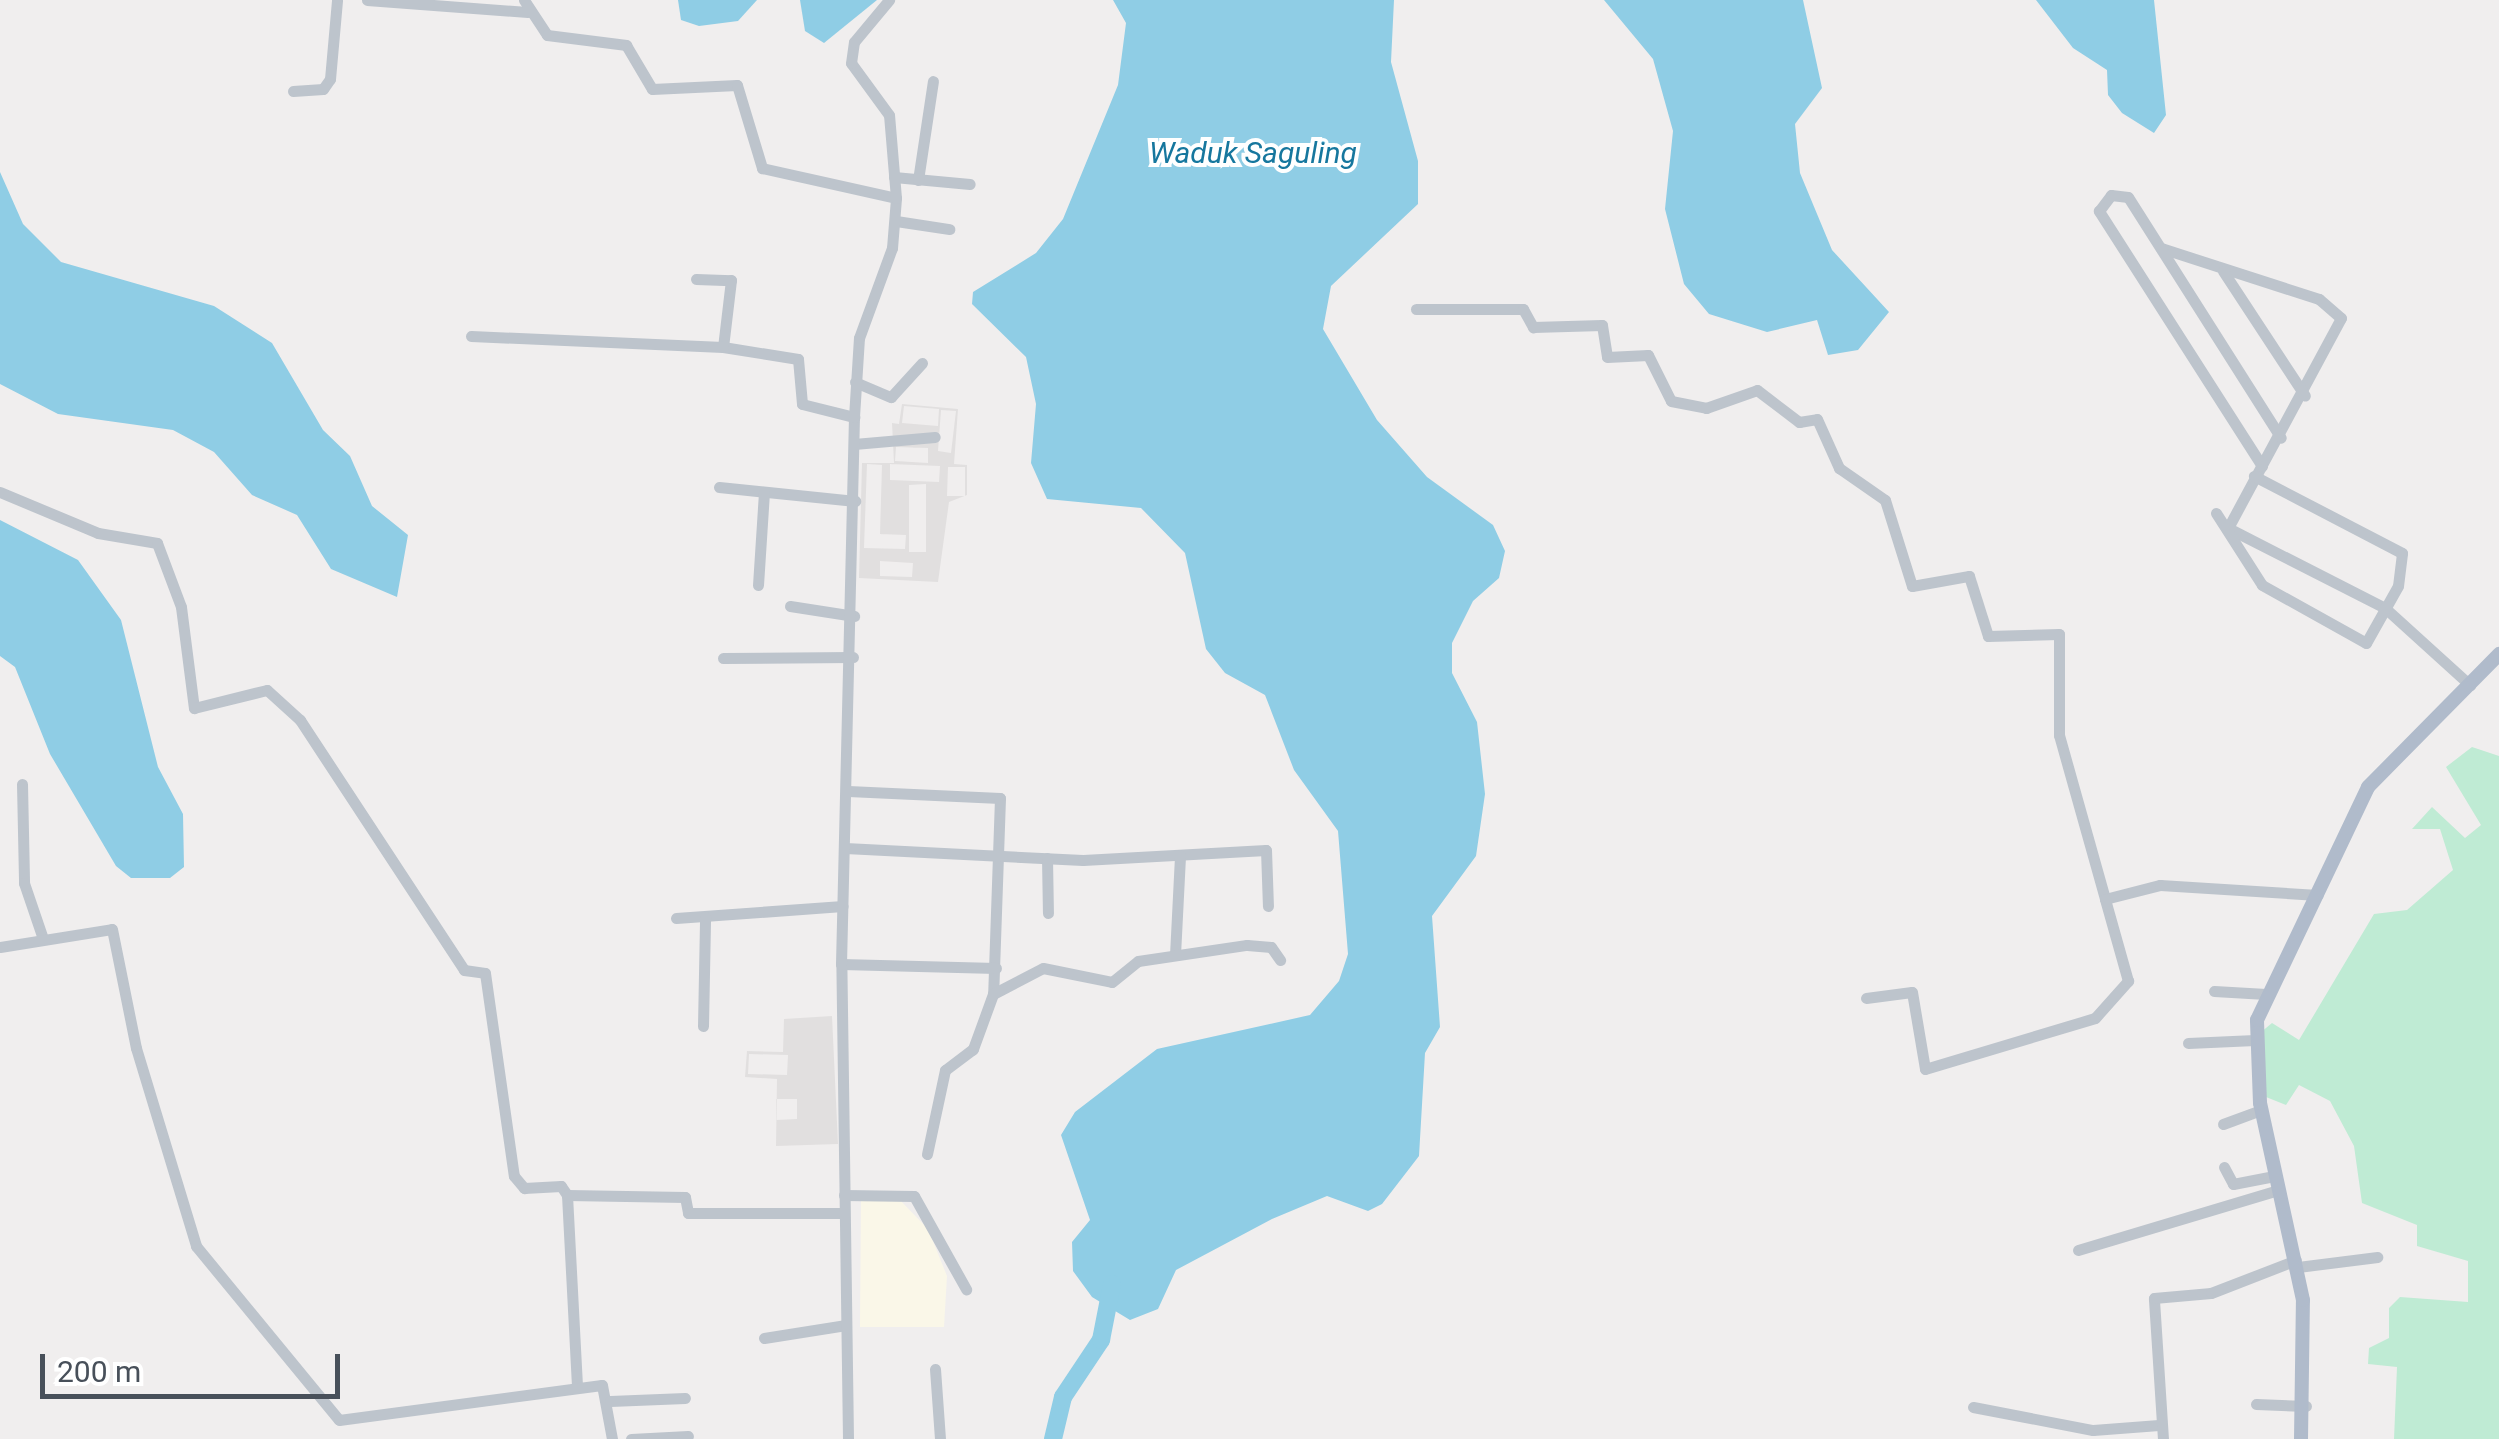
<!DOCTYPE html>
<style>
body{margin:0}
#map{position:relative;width:2499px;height:1439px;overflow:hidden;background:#f0eeee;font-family:Roboto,sans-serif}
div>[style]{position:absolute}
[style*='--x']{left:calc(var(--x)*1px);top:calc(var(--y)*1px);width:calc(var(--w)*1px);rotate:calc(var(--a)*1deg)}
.commercial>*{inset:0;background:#faf7e8}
.education>*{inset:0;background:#e1dfdf}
.green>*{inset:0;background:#bfebd4}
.water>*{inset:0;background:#8fcde5}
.river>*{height:18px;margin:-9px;padding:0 9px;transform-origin:9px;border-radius:9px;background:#8fcde5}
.minor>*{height:11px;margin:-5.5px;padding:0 5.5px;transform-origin:5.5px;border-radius:5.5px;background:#bdc4cc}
.major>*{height:14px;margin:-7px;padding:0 7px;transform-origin:7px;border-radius:7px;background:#b0bbcb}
span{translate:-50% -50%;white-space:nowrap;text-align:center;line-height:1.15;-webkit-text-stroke:8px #fff;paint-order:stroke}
.water-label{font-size:30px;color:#16779e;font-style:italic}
.scale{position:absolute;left:40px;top:1354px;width:300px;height:45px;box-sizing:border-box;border:5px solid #48505a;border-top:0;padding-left:12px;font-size:30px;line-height:35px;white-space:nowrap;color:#48505a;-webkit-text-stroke:8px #fff;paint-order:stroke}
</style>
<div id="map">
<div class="commercial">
<i style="clip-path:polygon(896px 1196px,928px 1229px,947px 1276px,944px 1327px,860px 1327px,861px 1198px)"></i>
</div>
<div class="education">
<i style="clip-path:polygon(evenodd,902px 404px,958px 409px,954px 464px,967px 465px,967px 495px,949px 502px,938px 582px,859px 578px,862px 463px,894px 463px,892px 423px,899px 424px,902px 404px,904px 406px,939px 409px,938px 426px,902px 423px,904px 406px,902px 404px,941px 410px,956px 411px,951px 453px,938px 451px,941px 410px,902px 404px,896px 447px,928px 448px,928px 463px,895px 461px,896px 447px,902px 404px,867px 464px,882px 465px,880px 534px,906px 535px,905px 549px,864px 548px,867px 464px,902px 404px,890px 464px,940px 466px,939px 482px,890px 480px,890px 464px,902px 404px,948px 467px,965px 467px,965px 496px,947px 496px,948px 467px,902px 404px,926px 484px,926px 552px,909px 552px,909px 485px,926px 484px,902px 404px,880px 561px,913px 563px,912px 577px,880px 576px,880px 561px)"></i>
<i style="clip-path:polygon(evenodd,832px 1016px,838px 1144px,776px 1146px,777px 1079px,745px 1077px,747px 1051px,783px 1052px,784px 1019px,832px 1016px,749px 1054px,788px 1055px,787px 1075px,748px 1074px,749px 1054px,832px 1016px,776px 1099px,797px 1099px,797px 1119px,776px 1120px,776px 1099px)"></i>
</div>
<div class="green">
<i style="clip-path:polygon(2472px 747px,2499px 756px,2499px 1439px,2394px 1439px,2397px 1367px,2368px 1364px,2369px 1348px,2389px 1338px,2389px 1308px,2400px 1297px,2468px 1302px,2468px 1261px,2417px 1246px,2417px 1225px,2362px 1203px,2354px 1146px,2330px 1101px,2299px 1085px,2286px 1105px,2266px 1097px,2260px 1033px,2272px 1023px,2299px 1040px,2374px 914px,2407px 910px,2453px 870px,2440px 829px,2412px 829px,2432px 807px,2465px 838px,2481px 825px,2446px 767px)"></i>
</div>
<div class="water">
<i style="clip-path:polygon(678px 0,757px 0,738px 21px,699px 26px,681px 20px)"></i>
<i style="clip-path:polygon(800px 0,877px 0,824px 43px,805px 31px)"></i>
<i style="clip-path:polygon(1113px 0,1394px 0,1391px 62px,1418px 161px,1418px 204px,1331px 286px,1323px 329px,1377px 420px,1427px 477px,1493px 525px,1505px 551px,1499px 578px,1473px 601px,1452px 643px,1452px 673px,1477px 722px,1485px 794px,1476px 856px,1432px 916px,1440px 1027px,1425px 1053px,1419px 1156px,1382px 1204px,1368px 1211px,1327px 1196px,1272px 1219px,1176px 1270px,1158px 1309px,1130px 1320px,1092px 1297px,1073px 1271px,1072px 1242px,1090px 1220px,1061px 1135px,1075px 1112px,1157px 1049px,1310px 1015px,1339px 981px,1348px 954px,1338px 831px,1294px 770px,1265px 695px,1225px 673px,1206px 649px,1185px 553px,1141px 508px,1047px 499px,1031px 463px,1036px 404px,1026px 357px,972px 304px,973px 292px,1036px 253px,1063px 219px,1118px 85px,1126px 23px)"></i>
<i style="clip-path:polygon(1604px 0,1803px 0,1822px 88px,1795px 124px,1800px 173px,1832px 250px,1889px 312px,1858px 350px,1828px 355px,1817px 320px,1767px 332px,1709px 314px,1684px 284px,1665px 209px,1673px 131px,1653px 59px)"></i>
<i style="clip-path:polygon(2036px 0,2154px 0,2166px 115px,2154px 133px,2122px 113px,2108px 95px,2107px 70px,2073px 48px)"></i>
<i style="clip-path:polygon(0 172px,23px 224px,61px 262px,214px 306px,272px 343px,323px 430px,350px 456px,372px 506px,408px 535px,397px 597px,331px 569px,297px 515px,252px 495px,214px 452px,173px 430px,58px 414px,0 384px)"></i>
<i style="clip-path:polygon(0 520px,78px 560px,121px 620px,158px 767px,183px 814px,184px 867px,170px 878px,131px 878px,116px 866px,50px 754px,15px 667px,0 656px)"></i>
</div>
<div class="river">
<i style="--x:1053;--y:1439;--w:43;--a:-76.6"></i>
<i style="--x:1063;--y:1397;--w:69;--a:-56.3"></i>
<i style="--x:1101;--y:1340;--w:57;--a:-78.9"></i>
</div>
<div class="minor">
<i style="--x:367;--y:0;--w:161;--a:4.3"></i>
<i style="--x:524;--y:0;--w:42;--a:56.7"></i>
<i style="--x:547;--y:35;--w:80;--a:7.2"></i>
<i style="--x:626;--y:45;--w:51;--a:59.4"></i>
<i style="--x:652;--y:89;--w:85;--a:-2.7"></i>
<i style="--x:737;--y:85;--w:87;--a:73.2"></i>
<i style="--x:762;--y:168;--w:137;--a:12.6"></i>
<i style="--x:293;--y:91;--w:30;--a:-4"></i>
<i style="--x:323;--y:89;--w:12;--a:-55"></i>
<i style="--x:330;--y:79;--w:79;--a:-84.9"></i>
<i style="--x:894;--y:177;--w:76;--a:5.3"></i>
<i style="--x:918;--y:180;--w:100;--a:-81.4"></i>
<i style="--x:896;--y:221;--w:54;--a:8.6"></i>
<i style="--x:2161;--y:248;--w:166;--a:17.9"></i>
<i style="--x:2319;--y:299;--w:29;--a:41"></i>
<i style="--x:2341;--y:318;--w:238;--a:118.3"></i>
<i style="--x:2228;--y:528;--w:176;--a:27"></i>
<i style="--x:2385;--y:608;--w:115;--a:42.2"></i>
<i style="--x:2223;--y:271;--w:149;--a:56.7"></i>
<i style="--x:696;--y:279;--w:35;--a:2"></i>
<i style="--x:731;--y:280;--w:67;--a:96.8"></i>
<i style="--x:723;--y:347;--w:76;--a:9.1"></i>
<i style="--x:798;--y:359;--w:45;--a:84.9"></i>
<i style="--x:802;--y:404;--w:54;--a:14"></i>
<i style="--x:1416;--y:309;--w:107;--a:0"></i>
<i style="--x:1523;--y:309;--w:21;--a:61"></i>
<i style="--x:1533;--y:327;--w:69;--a:-1.7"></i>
<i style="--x:1602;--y:325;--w:32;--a:81"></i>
<i style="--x:1607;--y:357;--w:41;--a:-2.8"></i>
<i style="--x:1648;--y:355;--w:51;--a:63.4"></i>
<i style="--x:1671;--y:401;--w:36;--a:11"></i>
<i style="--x:1706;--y:408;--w:54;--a:-19.4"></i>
<i style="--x:1757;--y:390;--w:53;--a:37.3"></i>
<i style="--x:1799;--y:422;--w:18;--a:-9"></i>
<i style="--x:1817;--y:419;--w:54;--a:65.8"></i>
<i style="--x:1839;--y:468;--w:56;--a:34.8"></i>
<i style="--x:1885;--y:500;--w:90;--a:72.6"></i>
<i style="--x:1912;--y:586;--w:58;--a:-10"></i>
<i style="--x:1969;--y:576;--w:63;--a:72.4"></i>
<i style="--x:1988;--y:636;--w:71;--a:-1.6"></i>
<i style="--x:2059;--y:634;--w:101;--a:90"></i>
<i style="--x:2059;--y:735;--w:170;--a:74.3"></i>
<i style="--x:2105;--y:899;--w:57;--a:-14.3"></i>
<i style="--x:2160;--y:885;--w:158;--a:3.6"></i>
<i style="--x:471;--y:336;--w:252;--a:2.5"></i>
<i style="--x:855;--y:382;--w:39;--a:23"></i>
<i style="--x:891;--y:397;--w:46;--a:-47.6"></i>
<i style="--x:854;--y:444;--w:81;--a:-4.9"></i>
<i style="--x:2262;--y:466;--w:303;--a:-122.6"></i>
<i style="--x:2099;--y:211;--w:20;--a:-53"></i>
<i style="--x:2111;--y:195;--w:17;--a:7"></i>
<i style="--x:2128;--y:197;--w:285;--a:57.6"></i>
<i style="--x:719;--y:487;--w:137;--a:5.9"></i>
<i style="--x:0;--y:492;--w:106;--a:22.7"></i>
<i style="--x:98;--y:533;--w:60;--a:9.6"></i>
<i style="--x:157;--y:543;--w:68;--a:69.4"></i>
<i style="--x:181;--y:607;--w:102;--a:82.7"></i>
<i style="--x:194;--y:708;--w:75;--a:-13.9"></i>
<i style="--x:267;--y:690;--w:45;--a:42.3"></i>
<i style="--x:300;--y:720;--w:299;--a:56.7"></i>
<i style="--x:464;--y:970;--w:21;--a:8"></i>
<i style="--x:485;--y:973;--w:205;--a:81.9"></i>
<i style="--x:514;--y:1176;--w:16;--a:50"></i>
<i style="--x:524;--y:1188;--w:37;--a:-3"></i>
<i style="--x:561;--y:1186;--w:11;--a:56"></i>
<i style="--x:567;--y:1195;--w:191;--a:87"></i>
<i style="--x:2216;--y:513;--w:85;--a:57.4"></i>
<i style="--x:2262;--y:585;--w:119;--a:29.1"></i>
<i style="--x:2366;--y:643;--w:65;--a:-60.7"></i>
<i style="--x:2398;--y:586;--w:33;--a:-83"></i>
<i style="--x:2402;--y:553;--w:167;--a:-152.5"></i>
<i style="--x:758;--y:585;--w:93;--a:-86.3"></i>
<i style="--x:790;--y:606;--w:65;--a:8.9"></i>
<i style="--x:723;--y:658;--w:130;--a:-0.4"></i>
<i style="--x:22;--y:784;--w:99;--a:88.8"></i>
<i style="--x:24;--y:883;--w:56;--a:71.2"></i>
<i style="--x:848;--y:791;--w:152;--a:2.6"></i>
<i style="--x:1000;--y:798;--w:196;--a:92"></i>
<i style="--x:993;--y:994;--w:59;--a:110"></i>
<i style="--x:973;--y:1049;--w:35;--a:143"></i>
<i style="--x:945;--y:1070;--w:86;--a:102.1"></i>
<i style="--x:845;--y:848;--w:238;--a:2.9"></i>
<i style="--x:1083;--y:860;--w:183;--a:-3.1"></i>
<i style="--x:1266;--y:850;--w:56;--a:88"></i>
<i style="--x:1047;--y:858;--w:55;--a:89"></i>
<i style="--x:676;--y:918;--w:167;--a:-4.1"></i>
<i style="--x:0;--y:947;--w:113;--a:-9.1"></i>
<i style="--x:112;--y:929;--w:121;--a:78.6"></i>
<i style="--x:136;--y:1048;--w:207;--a:73.1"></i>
<i style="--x:196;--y:1246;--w:225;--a:50.6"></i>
<i style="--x:339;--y:1420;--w:265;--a:-7.6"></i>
<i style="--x:602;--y:1385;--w:55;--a:79.5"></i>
<i style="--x:1175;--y:955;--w:100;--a:-87.1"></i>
<i style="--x:841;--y:964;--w:155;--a:1.5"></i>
<i style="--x:2214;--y:991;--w:52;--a:3.3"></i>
<i style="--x:993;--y:994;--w:56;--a:-27.5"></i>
<i style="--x:1043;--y:968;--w:70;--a:11.5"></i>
<i style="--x:1112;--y:982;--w:33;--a:-39"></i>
<i style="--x:1138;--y:961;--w:110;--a:-8.4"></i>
<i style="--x:1247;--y:945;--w:24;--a:5"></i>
<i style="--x:1271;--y:947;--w:16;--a:55"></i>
<i style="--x:1866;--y:998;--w:46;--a:-7.4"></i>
<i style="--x:1912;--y:992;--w:78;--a:80.4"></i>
<i style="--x:1925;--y:1069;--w:177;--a:-16.7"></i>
<i style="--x:2095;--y:1018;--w:50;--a:-48.3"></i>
<i style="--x:2128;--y:981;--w:85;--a:-105.7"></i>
<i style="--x:703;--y:1026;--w:109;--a:-88.9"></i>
<i style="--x:2188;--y:1043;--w:67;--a:-2.6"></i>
<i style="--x:2223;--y:1124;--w:40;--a:-20.2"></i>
<i style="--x:2224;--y:1167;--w:19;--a:62"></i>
<i style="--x:2233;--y:1184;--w:42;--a:-11"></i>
<i style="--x:567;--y:1195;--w:118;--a:1"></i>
<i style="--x:685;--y:1197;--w:16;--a:79"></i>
<i style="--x:688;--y:1213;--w:156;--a:0"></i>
<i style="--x:844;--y:1195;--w:70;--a:0.8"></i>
<i style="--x:914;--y:1196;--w:107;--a:60.8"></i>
<i style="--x:2078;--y:1250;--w:209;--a:-16.7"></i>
<i style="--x:2298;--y:1267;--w:80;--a:-7.2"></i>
<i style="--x:764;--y:1338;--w:83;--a:-9"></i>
<i style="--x:935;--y:1369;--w:70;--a:85.9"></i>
<i style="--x:610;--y:1401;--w:75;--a:-2.3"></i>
<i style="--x:2256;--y:1404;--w:50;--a:2.3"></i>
<i style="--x:1973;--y:1407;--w:122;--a:10.9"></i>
<i style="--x:2093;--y:1430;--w:66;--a:-4.3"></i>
<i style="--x:631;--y:1439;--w:57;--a:-3"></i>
<i style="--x:848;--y:1439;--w:475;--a:-90.8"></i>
<i style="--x:841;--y:964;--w:547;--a:-88.64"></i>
<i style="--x:854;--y:417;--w:79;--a:-86.4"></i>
<i style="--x:859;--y:338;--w:96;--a:-69.9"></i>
<i style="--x:892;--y:248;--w:50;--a:-85.4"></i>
<i style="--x:896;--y:198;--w:83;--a:-94.8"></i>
<i style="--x:889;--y:115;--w:64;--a:-126.2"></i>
<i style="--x:851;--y:63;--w:21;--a:-82"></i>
<i style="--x:854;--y:42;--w:55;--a:-50.2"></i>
<i style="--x:2163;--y:1439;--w:141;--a:-93.7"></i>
<i style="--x:2154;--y:1298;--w:57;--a:-5"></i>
<i style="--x:2211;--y:1293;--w:91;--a:-21.2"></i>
</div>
<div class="major">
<i style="--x:2301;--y:1439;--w:139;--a:-89.2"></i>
<i style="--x:2303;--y:1300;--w:202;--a:-102.3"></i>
<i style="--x:2260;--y:1103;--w:83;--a:-92.1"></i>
<i style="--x:2257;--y:1020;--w:258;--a:-64.5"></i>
<i style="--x:2368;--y:787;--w:187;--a:-45.4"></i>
</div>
<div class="water-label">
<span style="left:1253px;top:153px">Waduk Saguling</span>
</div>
<div class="scale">200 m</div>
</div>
